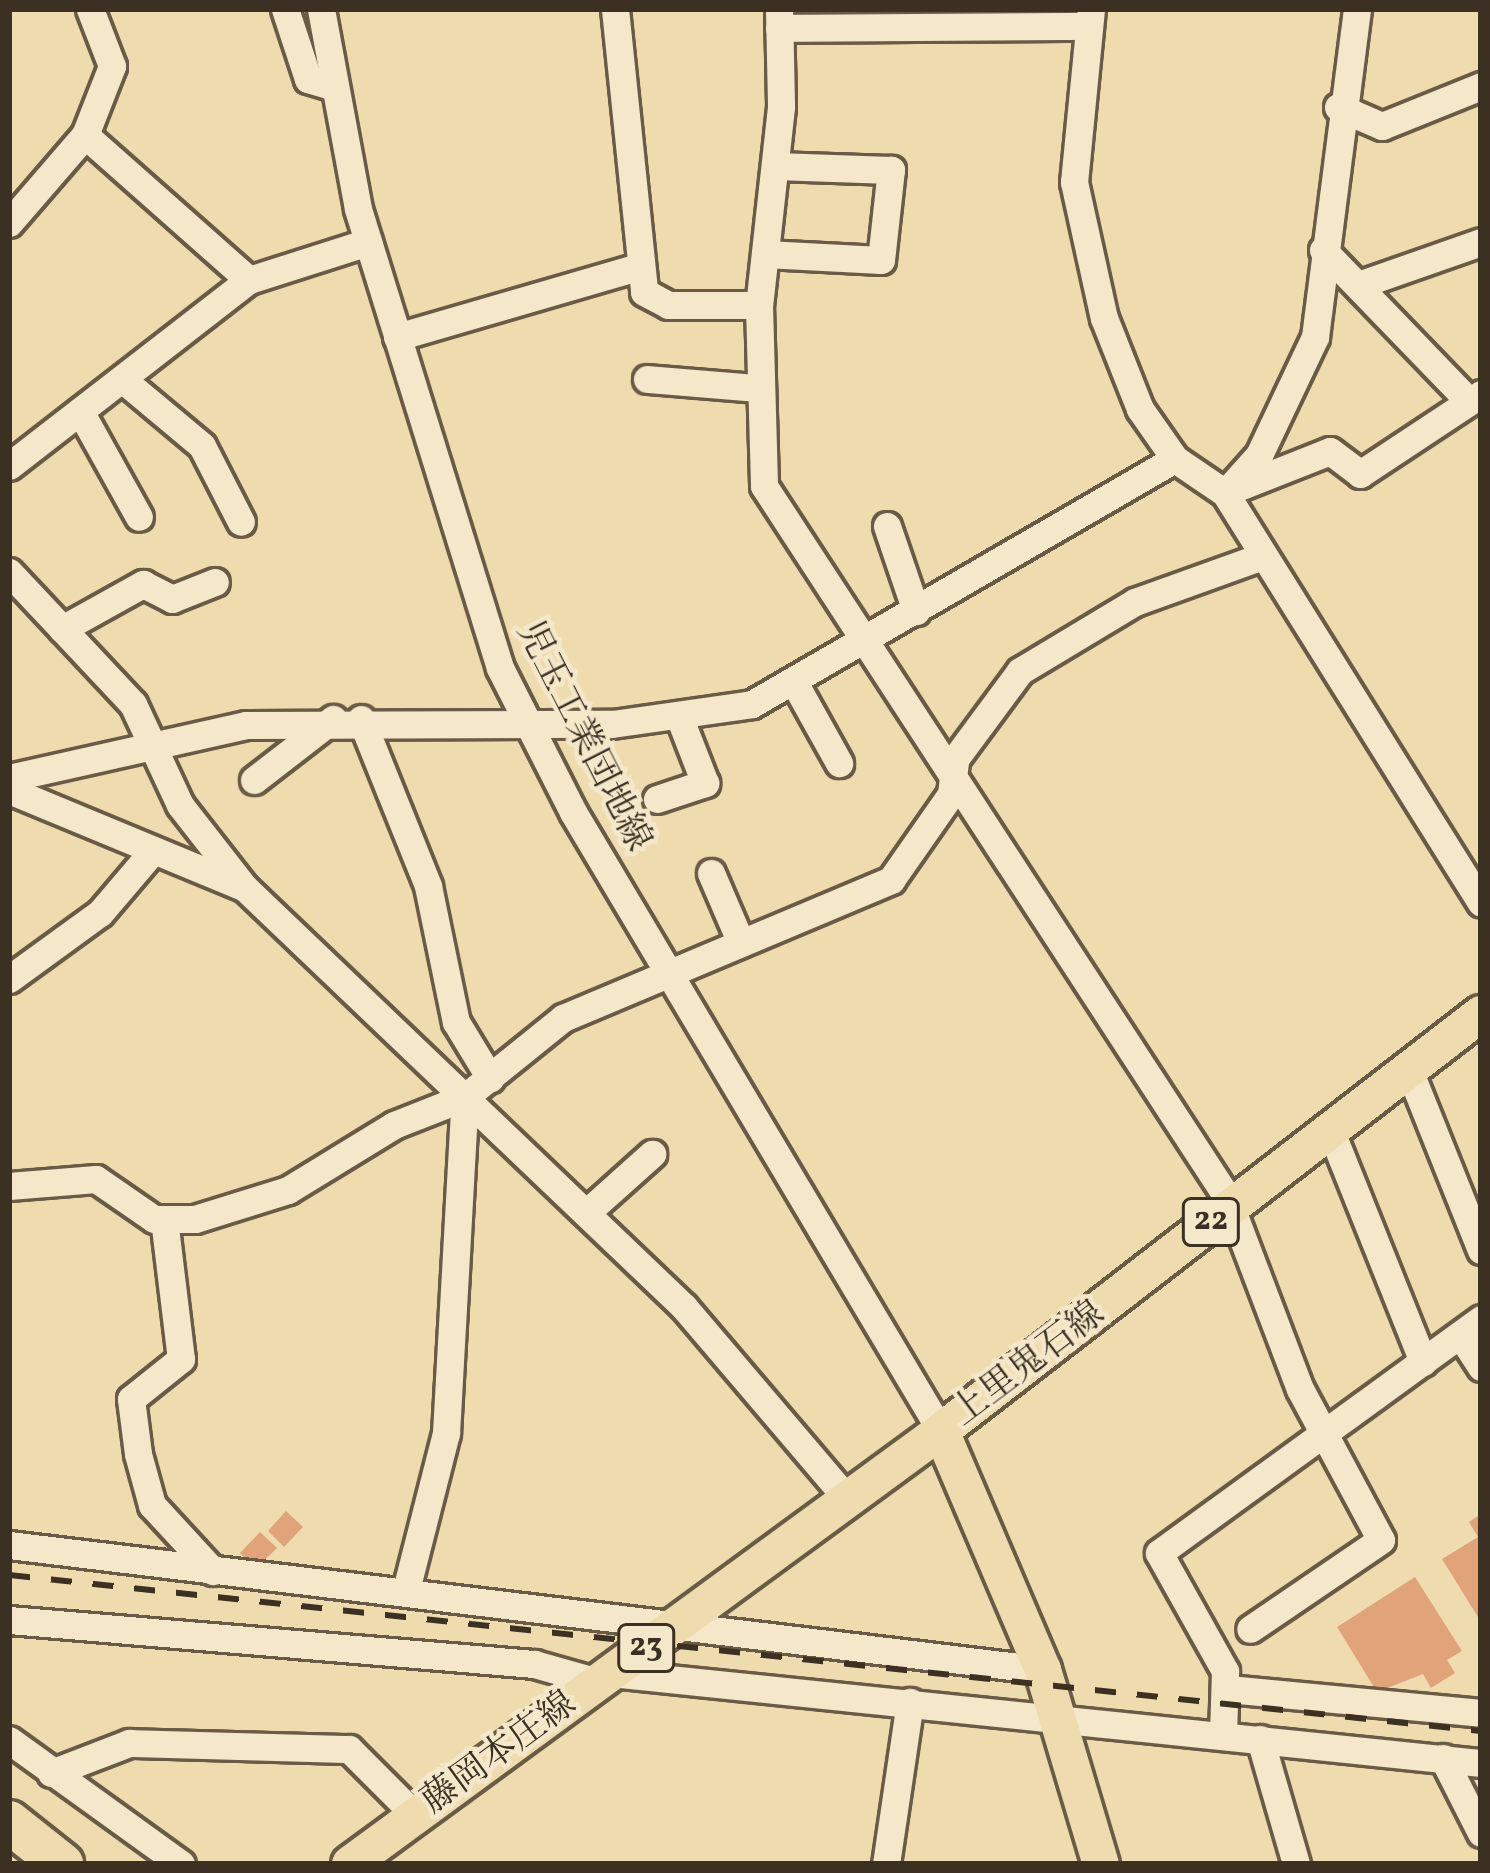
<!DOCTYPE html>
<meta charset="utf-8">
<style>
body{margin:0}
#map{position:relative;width:1490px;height:1873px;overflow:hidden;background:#efdcae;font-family:Vollkorn,"Noto Serif JP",serif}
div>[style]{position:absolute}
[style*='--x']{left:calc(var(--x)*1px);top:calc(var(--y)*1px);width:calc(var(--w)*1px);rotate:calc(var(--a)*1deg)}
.building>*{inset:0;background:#e0a37a}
.roads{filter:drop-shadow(3px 0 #695b46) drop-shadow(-3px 0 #695b46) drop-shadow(0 3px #695b46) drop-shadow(0 -3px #695b46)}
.minor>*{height:27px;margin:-13.5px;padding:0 13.5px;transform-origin:13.5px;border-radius:13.5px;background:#f5e8ca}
.major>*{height:36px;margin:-18px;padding:0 18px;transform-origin:18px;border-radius:18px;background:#efdcae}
.highway>*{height:42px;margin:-21px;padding:0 21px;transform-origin:21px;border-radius:21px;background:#efdcae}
.rail>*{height:6px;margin-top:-3px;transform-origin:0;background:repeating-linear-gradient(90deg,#3c3023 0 21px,transparent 0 42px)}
span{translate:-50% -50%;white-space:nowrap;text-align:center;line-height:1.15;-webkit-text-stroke:9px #f5e8ca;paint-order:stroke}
.shield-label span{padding:3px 9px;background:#f5e8ca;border:3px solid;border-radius:9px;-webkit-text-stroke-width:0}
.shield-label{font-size:33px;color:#3c3023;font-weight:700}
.street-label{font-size:36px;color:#3c3023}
.frame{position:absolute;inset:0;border:12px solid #3c3023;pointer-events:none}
</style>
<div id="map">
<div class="building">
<i style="clip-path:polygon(286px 1511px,303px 1527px,284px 1547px,268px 1531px)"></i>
<i style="clip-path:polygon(1481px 1514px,1481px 1622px,1442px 1559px,1478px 1537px,1469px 1522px)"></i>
<i style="clip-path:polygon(260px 1532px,277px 1548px,255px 1569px,240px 1553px)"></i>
<i style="clip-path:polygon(1415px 1577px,1462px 1651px,1447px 1660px,1455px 1673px,1431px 1688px,1423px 1674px,1377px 1692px,1337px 1627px)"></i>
</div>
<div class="roads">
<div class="minor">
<i style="--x:285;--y:9;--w:74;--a:71.8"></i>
<i style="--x:308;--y:79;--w:21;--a:17"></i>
<i style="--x:321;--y:9;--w:203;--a:79.5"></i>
<i style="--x:358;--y:209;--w:480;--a:72.8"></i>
<i style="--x:500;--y:668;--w:161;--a:63.1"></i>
<i style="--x:573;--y:812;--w:720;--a:59.27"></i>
<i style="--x:615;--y:9;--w:284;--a:84.1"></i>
<i style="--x:644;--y:292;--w:27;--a:28"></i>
<i style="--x:668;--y:305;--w:91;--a:0"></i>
<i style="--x:779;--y:9;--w:98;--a:88.8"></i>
<i style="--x:781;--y:107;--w:199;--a:96.3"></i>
<i style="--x:759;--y:305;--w:181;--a:88.4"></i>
<i style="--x:764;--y:486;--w:848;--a:56.93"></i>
<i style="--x:1227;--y:1197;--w:205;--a:69.2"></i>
<i style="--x:1300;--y:1389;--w:171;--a:61.8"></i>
<i style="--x:1381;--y:1540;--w:158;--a:145.8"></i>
<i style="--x:1091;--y:9;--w:174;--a:95.6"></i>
<i style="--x:1074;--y:182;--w:139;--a:77.6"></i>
<i style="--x:1104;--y:318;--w:98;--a:68.4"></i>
<i style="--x:1140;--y:409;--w:61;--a:55"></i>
<i style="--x:1175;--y:459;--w:60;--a:34.2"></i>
<i style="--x:1225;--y:493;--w:483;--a:58"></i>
<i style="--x:779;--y:28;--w:310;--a:-0.4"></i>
<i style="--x:1338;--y:107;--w:48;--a:23.4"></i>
<i style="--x:1382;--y:126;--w:107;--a:-22"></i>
<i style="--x:85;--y:135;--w:219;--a:41.5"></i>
<i style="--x:9;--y:223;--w:116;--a:-49.2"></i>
<i style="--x:85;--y:135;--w:74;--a:-68.6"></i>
<i style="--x:112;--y:66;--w:61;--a:-111.1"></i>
<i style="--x:1323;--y:250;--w:209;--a:46"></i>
<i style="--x:765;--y:254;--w:116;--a:3"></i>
<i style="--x:881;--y:260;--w:91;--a:-83.7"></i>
<i style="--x:891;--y:170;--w:116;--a:-178"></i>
<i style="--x:1364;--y:283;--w:124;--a:-19.3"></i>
<i style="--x:397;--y:337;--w:254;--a:-16.2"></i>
<i style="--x:122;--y:379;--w:104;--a:39.9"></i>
<i style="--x:202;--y:446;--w:85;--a:62.8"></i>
<i style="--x:647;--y:379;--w:110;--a:4.7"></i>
<i style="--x:80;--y:411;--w:121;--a:60.9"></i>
<i style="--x:9;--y:466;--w:304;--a:-37.8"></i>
<i style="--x:249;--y:280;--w:125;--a:-17.7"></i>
<i style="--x:1234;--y:489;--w:103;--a:-21.6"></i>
<i style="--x:1330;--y:451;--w:38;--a:37"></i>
<i style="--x:1360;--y:474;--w:145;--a:-33.5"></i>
<i style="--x:1225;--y:493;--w:51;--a:-48.2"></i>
<i style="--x:1259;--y:455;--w:131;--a:-64.6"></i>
<i style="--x:1315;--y:337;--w:331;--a:-82.7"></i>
<i style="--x:887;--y:526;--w:90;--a:71.2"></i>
<i style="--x:9;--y:572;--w:181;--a:46.8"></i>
<i style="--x:133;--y:704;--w:111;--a:65"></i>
<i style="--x:180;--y:805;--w:104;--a:52"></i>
<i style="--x:244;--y:887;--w:608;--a:43.67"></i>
<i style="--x:684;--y:1307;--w:253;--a:49.6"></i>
<i style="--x:62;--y:629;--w:93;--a:-29.1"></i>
<i style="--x:143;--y:584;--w:33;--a:27"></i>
<i style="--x:172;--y:599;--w:46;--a:-21.6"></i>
<i style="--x:794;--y:682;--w:93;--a:60.9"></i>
<i style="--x:361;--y:719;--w:180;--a:68.1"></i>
<i style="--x:428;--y:886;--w:139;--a:78.4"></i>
<i style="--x:456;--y:1022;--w:66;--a:58.7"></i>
<i style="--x:9;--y:778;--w:243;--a:-12.6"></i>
<i style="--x:246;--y:725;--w:366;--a:-0.2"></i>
<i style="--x:612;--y:724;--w:141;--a:-8.1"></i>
<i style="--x:752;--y:704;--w:489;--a:-30.1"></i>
<i style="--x:254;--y:780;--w:100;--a:-37.7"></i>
<i style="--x:9;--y:790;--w:253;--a:22.5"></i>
<i style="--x:657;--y:799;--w:51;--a:-18.4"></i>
<i style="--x:705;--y:783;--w:69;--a:-111.3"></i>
<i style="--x:711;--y:873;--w:76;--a:66.8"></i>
<i style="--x:9;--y:979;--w:112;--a:-36"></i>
<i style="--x:100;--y:913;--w:80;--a:-49.6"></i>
<i style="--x:1409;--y:1070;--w:194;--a:68.2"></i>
<i style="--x:1330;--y:1129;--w:251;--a:68.2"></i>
<i style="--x:9;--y:1186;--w:87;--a:-4.6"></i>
<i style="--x:96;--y:1179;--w:70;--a:34.6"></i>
<i style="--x:154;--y:1219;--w:41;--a:0"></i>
<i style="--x:195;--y:1219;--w:97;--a:-17.3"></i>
<i style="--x:288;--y:1190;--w:124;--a:-31.5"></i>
<i style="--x:394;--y:1125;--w:76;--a:-21.5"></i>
<i style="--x:465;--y:1097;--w:126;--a:-38.9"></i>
<i style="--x:563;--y:1018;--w:356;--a:-22.8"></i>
<i style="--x:891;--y:880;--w:105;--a:-55.1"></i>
<i style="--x:951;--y:794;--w:35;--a:-83"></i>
<i style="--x:955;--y:759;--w:109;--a:-53.5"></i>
<i style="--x:1020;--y:671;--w:134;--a:-31"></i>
<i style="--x:1135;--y:602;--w:130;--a:-19.8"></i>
<i style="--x:586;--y:1213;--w:89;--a:-41.8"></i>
<i style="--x:164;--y:1219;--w:141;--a:83.1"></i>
<i style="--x:181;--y:1359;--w:64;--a:141.3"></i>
<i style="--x:131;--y:1399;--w:55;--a:82.7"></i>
<i style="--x:138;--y:1454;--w:53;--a:74.6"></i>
<i style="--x:152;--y:1505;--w:90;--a:47.3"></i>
<i style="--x:1461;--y:1336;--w:37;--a:57"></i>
<i style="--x:9;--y:1545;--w:1042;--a:6.89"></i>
<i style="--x:406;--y:1590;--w:162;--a:-75.7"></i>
<i style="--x:446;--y:1433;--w:337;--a:-86.8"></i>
<i style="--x:9;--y:1620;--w:527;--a:4.79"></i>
<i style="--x:534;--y:1664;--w:66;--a:15.7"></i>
<i style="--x:611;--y:1673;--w:875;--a:5.91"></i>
<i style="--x:1228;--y:1689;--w:254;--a:5.4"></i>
<i style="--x:1223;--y:1735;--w:64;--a:-88.2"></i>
<i style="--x:1225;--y:1671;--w:135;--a:-119.2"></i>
<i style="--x:1159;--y:1553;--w:398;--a:-36"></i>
<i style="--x:1260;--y:1739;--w:130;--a:73.9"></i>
<i style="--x:9;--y:1740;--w:212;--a:35.8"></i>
<i style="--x:1443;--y:1758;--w:84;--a:63.1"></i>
<i style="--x:51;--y:1773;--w:84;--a:-21"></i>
<i style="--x:129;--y:1743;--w:220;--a:1.6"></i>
<i style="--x:349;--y:1749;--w:95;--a:45"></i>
<i style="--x:886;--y:1864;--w:164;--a:-81.6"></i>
</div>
<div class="major">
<i style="--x:941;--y:1431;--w:260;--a:66.9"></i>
<i style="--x:1043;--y:1670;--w:202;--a:73.4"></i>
<i style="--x:350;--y:1864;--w:733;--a:-36.23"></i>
<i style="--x:941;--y:1431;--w:682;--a:-37.68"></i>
</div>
<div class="highway">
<i style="--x:9;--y:1822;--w:68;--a:38.4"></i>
</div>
</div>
<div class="rail">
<i style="--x:9;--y:1575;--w:1480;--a:6.05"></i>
</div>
<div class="shield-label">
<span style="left:1211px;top:1222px">22</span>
<span style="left:646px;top:1648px">23</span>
</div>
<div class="street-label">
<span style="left:582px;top:737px;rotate:63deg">児玉工業団地線</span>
<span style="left:1029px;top:1365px;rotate:-37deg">上里鬼石線</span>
<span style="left:500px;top:1754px;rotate:-36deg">藤岡本庄線</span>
</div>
<div class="frame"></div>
</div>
